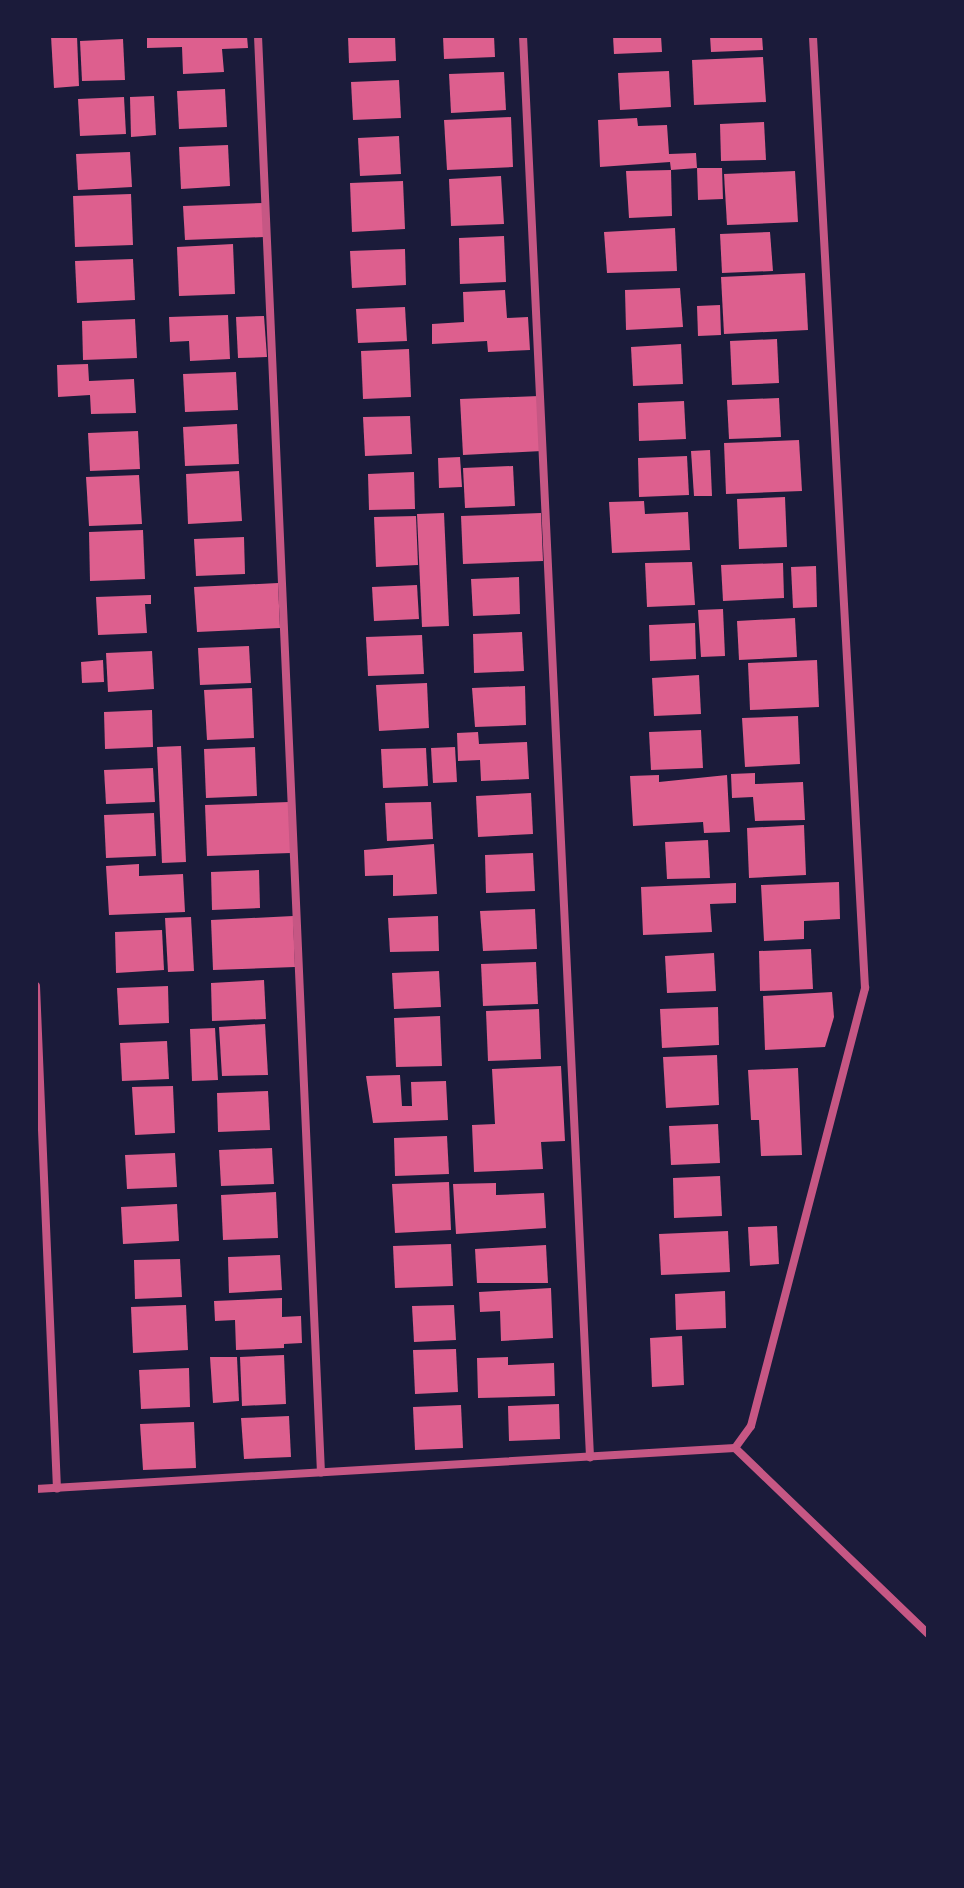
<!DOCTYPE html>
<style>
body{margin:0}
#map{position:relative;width:964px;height:1888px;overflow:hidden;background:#1b1b3a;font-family:"Nunito Sans",sans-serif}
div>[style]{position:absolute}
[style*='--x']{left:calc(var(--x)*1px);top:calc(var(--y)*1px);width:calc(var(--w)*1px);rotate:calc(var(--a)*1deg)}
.building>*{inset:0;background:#dd5f8e}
.minor>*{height:8px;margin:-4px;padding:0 4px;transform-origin:4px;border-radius:4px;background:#c65784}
span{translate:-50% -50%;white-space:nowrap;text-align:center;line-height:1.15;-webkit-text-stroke:7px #1b1b3a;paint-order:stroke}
.frame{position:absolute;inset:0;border:38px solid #1b1b3a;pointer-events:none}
</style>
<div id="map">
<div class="building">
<i style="clip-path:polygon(51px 36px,77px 36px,79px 86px,54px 88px)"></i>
<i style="clip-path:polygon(147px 36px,247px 36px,248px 48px,222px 49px,224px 72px,183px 74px,182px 47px,147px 48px)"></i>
<i style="clip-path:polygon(348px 36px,395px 36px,396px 61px,349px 63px)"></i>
<i style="clip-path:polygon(443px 36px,494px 36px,495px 57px,444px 59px)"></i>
<i style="clip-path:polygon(613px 36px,661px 36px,662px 52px,614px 54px)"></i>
<i style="clip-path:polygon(710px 36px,762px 36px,763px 50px,711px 52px)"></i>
<i style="clip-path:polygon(123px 39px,125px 80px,82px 81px,80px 41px)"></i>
<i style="clip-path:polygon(763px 57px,766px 102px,694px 105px,692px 60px)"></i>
<i style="clip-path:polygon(669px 71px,671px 107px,620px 110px,618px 73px)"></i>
<i style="clip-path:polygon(504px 72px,506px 110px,451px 113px,449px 74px)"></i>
<i style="clip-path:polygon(399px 80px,401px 118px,353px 120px,351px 82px)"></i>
<i style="clip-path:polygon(225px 89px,227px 127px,179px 129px,177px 91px)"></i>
<i style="clip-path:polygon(154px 96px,156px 135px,131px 137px,130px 97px)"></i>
<i style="clip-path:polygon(124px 97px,126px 134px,80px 136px,78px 99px)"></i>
<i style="clip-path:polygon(511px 117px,513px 167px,447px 170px,444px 120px)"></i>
<i style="clip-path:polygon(637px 118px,638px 126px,667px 125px,669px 154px,696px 153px,697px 168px,671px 170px,670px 162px,600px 167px,598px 120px)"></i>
<i style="clip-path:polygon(764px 122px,766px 160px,721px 161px,720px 124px)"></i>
<i style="clip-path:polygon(399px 136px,401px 174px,360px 176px,358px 138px)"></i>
<i style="clip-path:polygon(228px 145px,230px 186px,181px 189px,179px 147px)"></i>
<i style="clip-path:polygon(130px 152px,132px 187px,78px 190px,76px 154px)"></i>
<i style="clip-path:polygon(697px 168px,722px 168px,723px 199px,698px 200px)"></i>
<i style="clip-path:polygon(671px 170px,672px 216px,629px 218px,626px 171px)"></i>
<i style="clip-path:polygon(795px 171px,798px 222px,727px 225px,724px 174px)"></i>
<i style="clip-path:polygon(501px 176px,504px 224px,451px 226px,449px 179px)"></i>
<i style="clip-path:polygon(403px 181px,405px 229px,352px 232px,350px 183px)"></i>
<i style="clip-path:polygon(131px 194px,133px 245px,75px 247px,73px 196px)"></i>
<i style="clip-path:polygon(263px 203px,264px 237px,185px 240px,183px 206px)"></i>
<i style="clip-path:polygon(675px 228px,677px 271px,607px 273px,604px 232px)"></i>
<i style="clip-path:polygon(770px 232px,773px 271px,722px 273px,720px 234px)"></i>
<i style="clip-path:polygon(504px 236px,506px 282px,460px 284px,459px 238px)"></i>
<i style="clip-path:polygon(233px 244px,235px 294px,179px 296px,177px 247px)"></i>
<i style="clip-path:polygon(405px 249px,406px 285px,352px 288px,350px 251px)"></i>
<i style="clip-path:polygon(133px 259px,135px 300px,77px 303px,75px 261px)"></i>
<i style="clip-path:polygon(805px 273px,808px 330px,724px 334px,721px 277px)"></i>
<i style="clip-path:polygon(680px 288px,683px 327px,626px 330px,625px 290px)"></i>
<i style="clip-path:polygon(505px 290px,507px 318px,528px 317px,530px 350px,488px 352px,487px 341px,432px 344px,432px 324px,464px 322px,463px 292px)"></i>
<i style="clip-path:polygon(720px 305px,721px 335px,698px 336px,697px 306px)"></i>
<i style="clip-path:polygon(405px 307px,407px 341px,358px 343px,356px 309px)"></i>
<i style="clip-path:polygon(228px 315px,230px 359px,190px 361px,189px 341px,170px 342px,169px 317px)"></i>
<i style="clip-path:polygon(264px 316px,267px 357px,238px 358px,236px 317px)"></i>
<i style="clip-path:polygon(135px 319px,137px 358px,83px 360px,82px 321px)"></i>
<i style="clip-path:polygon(777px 339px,779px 383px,732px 385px,730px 341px)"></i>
<i style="clip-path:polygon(681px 344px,683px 384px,633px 386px,631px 347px)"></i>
<i style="clip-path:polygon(409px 349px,411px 397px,363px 399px,361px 351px)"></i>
<i style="clip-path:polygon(88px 364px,89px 381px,134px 379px,136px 413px,91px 414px,90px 395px,58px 397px,57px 365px)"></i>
<i style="clip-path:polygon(236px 372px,238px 410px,185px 412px,183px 374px)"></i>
<i style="clip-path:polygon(539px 396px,542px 451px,463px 455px,460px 399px)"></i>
<i style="clip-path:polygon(779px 398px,781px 437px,729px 439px,727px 400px)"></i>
<i style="clip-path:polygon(684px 401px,686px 439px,639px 441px,638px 403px)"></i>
<i style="clip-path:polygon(410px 416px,412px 454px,365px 456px,363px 417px)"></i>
<i style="clip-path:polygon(237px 424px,239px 464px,185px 466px,183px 427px)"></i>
<i style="clip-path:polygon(138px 431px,140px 469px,90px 471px,88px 433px)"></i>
<i style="clip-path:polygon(799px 440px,802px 491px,726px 494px,724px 443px)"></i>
<i style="clip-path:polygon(710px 450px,712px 496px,694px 496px,691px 451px)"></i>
<i style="clip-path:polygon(687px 456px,689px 495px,639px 497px,638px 458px)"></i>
<i style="clip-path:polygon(460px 457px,462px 487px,439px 488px,438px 458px)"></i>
<i style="clip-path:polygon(513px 466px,515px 506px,465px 508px,463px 468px)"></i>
<i style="clip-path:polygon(239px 471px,242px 521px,188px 524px,186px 474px)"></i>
<i style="clip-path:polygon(414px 472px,415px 509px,369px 510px,368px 474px)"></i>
<i style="clip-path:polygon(139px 475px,142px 524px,89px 526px,86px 477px)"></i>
<i style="clip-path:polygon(785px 497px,787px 547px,739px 549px,737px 499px)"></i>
<i style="clip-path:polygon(644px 501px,645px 514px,688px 512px,690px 550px,612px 553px,609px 502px)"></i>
<i style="clip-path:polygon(444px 513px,449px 626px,422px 627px,417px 514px)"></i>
<i style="clip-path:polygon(541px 513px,543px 561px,463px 564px,461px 516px)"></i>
<i style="clip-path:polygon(416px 516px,418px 565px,376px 567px,374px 517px)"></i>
<i style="clip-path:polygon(143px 530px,145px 579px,90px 581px,89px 532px)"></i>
<i style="clip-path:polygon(244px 537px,245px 574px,196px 576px,194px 539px)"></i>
<i style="clip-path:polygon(692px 562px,695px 605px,647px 607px,645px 563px)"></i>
<i style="clip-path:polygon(783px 563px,784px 598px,723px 601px,721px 565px)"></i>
<i style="clip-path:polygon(816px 566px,817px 607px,793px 608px,791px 567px)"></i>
<i style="clip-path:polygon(519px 577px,520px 614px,473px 616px,471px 579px)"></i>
<i style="clip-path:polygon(278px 583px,280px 628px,197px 632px,194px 587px)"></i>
<i style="clip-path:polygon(417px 585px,419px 619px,374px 621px,372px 587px)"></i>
<i style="clip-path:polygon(151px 595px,151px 604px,145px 604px,147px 633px,98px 635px,96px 597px)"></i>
<i style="clip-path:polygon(723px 609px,725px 656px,701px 657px,698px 610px)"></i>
<i style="clip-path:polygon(795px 618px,797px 657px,739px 660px,737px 621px)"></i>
<i style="clip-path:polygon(695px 623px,696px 659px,650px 661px,649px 625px)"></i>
<i style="clip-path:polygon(522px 632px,524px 671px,474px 673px,473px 634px)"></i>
<i style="clip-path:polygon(422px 635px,424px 674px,368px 676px,366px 637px)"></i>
<i style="clip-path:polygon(249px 646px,251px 683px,200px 685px,198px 648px)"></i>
<i style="clip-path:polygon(152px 651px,154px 689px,108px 692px,106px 653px)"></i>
<i style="clip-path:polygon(103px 660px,104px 682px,82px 683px,81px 662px)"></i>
<i style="clip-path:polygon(817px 660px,819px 707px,750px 710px,748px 663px)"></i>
<i style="clip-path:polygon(699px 675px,701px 714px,654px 716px,652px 678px)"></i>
<i style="clip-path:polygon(427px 683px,429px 728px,379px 731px,376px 685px)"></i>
<i style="clip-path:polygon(525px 686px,526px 725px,475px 727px,472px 688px)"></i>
<i style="clip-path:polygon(252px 688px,254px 738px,207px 740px,204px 690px)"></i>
<i style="clip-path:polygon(152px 710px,153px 747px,105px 749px,104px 712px)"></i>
<i style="clip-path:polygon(798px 716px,800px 764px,745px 767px,742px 718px)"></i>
<i style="clip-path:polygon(701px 730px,703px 768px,651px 770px,649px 732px)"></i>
<i style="clip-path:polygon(478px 732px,479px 744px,527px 742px,529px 779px,481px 781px,480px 760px,458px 761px,457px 733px)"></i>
<i style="clip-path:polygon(181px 746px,186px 862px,162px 863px,157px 747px)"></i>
<i style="clip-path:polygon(255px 747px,257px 796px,206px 798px,204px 749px)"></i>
<i style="clip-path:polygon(455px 747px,457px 782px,433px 783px,431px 748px)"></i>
<i style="clip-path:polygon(426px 748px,428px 786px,383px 788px,381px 749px)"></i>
<i style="clip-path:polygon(153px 768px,155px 802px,106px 804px,104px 770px)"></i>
<i style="clip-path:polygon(755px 773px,755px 784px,803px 782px,805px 820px,755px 821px,753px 797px,732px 798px,731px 774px)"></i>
<i style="clip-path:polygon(659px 775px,659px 782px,727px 775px,730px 832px,704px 833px,703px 822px,633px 826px,630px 776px)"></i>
<i style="clip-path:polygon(531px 793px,533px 834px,478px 837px,476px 796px)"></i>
<i style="clip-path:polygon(289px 802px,291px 853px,207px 856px,205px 805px)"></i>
<i style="clip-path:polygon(431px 802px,433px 839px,387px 841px,385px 803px)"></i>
<i style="clip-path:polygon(154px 813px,156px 856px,106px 858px,104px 815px)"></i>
<i style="clip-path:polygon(804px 825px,806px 875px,749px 878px,747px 828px)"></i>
<i style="clip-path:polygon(708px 840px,710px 878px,667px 879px,665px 842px)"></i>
<i style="clip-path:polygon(434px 844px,437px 894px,393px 896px,393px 875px,365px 876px,364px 850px)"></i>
<i style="clip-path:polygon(533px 853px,535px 891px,486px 893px,485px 855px)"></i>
<i style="clip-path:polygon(139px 864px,139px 876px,183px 874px,185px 912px,109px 915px,106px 866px)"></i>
<i style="clip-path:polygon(259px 870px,260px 908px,212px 910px,211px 872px)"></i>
<i style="clip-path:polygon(839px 882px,840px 919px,804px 921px,804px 939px,764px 941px,761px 885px)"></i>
<i style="clip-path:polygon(736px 883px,736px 903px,710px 904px,712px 932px,643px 935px,641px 887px)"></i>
<i style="clip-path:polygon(535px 909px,537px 949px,483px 951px,480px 911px)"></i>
<i style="clip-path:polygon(293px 916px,295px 967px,213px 970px,211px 920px)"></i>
<i style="clip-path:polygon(438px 916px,439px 951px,390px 952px,388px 918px)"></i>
<i style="clip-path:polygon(191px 917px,194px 971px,168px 972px,165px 918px)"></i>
<i style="clip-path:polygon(162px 930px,164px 970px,116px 973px,115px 932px)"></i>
<i style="clip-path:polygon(811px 949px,813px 989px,760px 991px,759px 951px)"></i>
<i style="clip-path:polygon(714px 953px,716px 991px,667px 993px,665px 956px)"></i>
<i style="clip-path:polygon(536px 962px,538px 1004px,483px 1006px,481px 964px)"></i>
<i style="clip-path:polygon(439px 971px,441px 1007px,394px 1009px,392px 973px)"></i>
<i style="clip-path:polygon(264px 980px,266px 1019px,212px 1021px,211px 983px)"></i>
<i style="clip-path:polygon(168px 986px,169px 1023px,119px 1025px,117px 988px)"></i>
<i style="clip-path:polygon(832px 992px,834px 1017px,825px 1047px,765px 1050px,763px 996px)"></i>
<i style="clip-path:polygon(718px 1007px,719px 1045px,662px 1048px,660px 1009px)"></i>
<i style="clip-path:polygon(539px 1009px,541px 1059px,488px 1061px,486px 1011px)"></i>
<i style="clip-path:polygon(440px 1016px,442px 1066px,396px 1067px,394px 1018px)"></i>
<i style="clip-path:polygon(265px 1024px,268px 1075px,222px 1076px,219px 1027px)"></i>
<i style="clip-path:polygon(215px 1028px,218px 1080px,192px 1081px,190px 1029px)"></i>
<i style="clip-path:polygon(167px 1041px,169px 1079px,122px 1081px,120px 1043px)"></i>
<i style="clip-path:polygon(717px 1055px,719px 1105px,666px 1108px,663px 1057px)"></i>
<i style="clip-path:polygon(561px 1066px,565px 1141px,541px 1142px,543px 1169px,474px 1172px,472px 1125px,495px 1124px,492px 1069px)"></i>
<i style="clip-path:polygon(798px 1068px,802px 1155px,761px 1156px,759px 1120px,751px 1120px,748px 1070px)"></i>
<i style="clip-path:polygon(400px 1075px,402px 1106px,412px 1106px,411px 1082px,446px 1081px,448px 1120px,373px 1123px,366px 1076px)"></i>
<i style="clip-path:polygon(173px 1086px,175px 1133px,135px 1135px,132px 1087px)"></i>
<i style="clip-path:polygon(268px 1091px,270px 1130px,218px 1132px,217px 1093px)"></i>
<i style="clip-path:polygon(718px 1124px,720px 1163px,671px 1165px,669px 1126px)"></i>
<i style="clip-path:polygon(447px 1136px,449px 1174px,395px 1176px,394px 1138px)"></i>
<i style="clip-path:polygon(272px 1148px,274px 1184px,221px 1186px,219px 1150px)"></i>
<i style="clip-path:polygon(175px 1153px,177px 1187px,127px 1189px,125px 1155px)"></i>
<i style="clip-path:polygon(720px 1176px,722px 1216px,674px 1218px,673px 1178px)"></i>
<i style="clip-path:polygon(449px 1182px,451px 1230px,395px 1233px,392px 1184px)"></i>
<i style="clip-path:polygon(496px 1183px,496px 1195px,544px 1193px,546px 1228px,456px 1234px,453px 1184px)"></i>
<i style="clip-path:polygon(276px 1192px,278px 1238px,223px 1240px,221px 1195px)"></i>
<i style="clip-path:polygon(177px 1204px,179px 1241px,123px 1244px,121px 1207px)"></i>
<i style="clip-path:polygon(777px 1226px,779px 1264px,750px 1266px,748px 1227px)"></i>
<i style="clip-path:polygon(728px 1231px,730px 1272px,661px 1275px,659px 1234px)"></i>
<i style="clip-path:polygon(451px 1244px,453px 1286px,395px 1288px,393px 1246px)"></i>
<i style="clip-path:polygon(546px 1245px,548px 1283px,477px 1283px,475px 1249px)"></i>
<i style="clip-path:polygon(280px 1255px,282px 1290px,229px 1293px,228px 1257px)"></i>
<i style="clip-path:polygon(180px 1259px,182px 1297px,135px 1299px,134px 1260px)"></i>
<i style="clip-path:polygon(551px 1288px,553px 1338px,501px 1341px,500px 1311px,480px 1312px,479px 1292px)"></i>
<i style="clip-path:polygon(725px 1291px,726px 1328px,676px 1330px,675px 1294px)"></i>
<i style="clip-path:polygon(282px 1298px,282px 1317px,301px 1316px,302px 1343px,284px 1344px,284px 1348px,236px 1350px,235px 1320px,215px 1321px,214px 1301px)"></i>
<i style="clip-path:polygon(186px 1305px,188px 1350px,133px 1353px,131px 1307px)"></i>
<i style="clip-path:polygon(454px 1305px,456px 1340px,414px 1342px,412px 1306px)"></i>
<i style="clip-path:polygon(682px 1336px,684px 1385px,652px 1387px,650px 1338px)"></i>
<i style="clip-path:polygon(456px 1349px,458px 1392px,415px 1394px,413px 1350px)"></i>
<i style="clip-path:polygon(284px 1355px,286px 1404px,242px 1406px,240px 1357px)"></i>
<i style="clip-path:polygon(210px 1357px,237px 1357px,239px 1401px,213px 1403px)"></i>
<i style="clip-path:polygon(508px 1357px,508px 1365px,554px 1363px,555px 1396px,478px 1398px,477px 1358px)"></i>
<i style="clip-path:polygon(189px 1368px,190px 1407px,141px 1409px,139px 1370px)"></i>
<i style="clip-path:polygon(559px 1404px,560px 1439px,509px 1441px,508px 1406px)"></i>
<i style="clip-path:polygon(461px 1405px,463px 1448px,415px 1450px,413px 1407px)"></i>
<i style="clip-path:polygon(289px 1416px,291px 1457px,244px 1459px,241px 1418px)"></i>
<i style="clip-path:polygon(194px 1422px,196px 1468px,143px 1470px,140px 1424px)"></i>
</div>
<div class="minor">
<i style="--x:258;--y:36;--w:1438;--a:87.49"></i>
<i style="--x:523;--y:36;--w:1423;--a:87.3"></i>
<i style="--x:36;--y:986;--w:503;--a:87.61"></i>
<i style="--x:735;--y:1448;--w:27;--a:-54"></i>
<i style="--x:751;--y:1426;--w:453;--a:-75.4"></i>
<i style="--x:865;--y:988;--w:953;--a:-93.13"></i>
<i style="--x:735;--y:1448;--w:268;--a:43.9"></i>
<i style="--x:36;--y:1489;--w:700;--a:-3.36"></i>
</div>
<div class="frame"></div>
</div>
